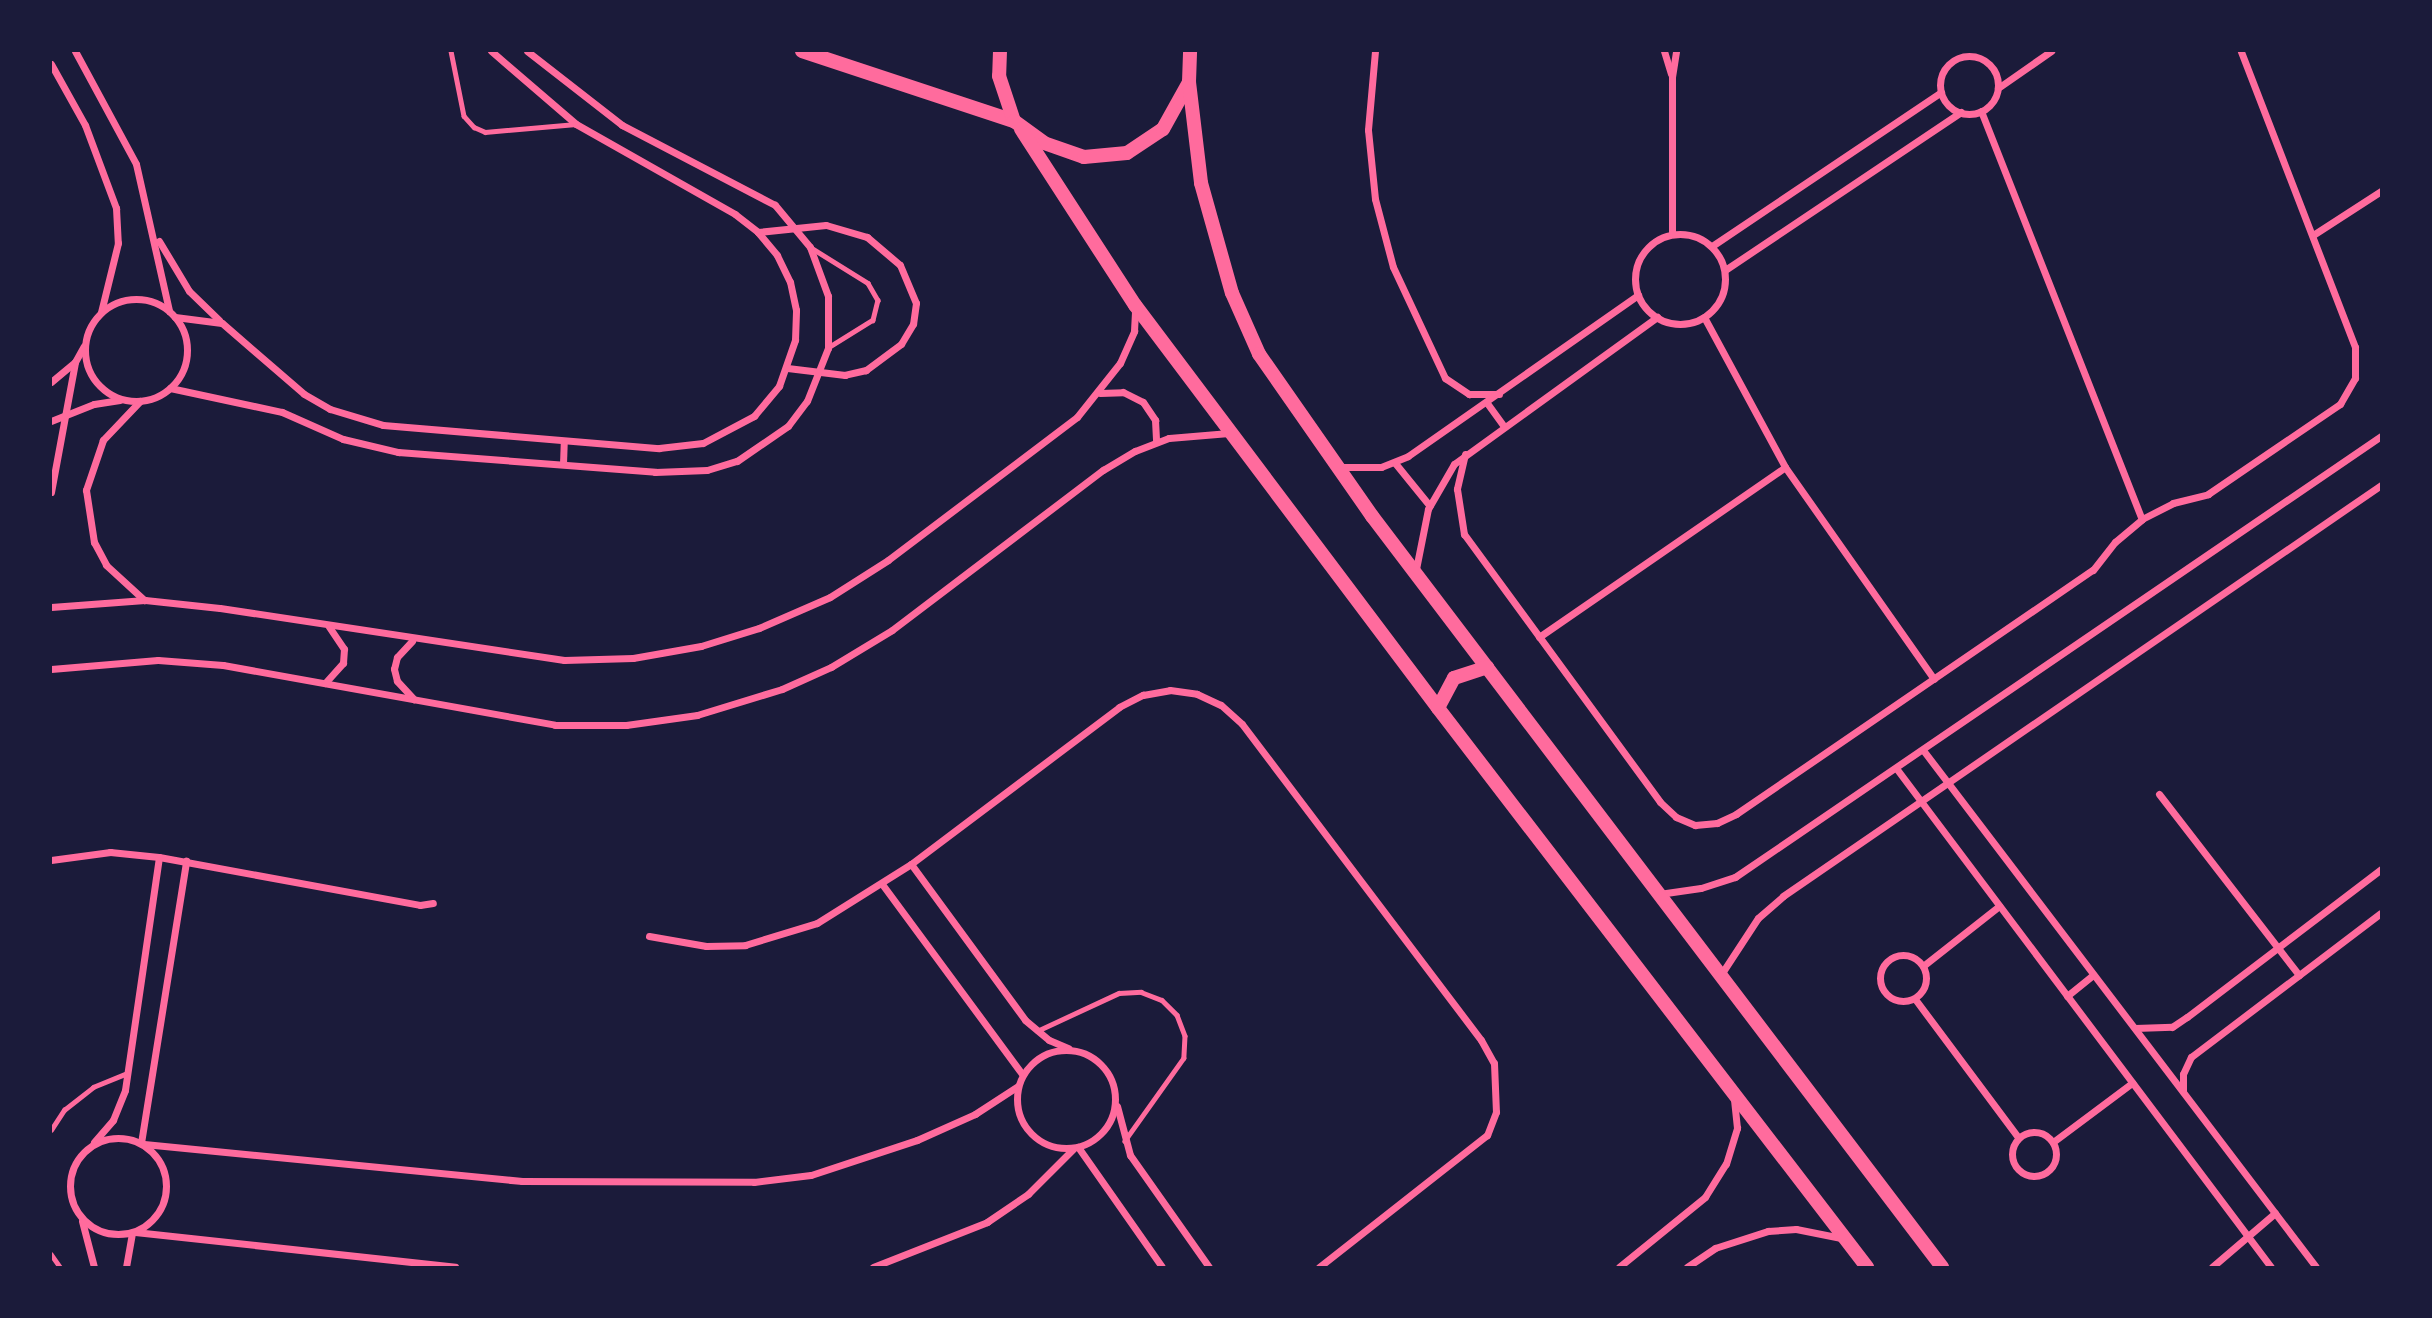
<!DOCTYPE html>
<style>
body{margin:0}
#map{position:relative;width:2432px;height:1318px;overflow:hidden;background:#1b1b3a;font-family:"DM Sans",sans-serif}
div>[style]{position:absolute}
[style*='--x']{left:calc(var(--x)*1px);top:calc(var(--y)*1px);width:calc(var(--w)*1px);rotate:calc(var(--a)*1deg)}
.service>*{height:4.5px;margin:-2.25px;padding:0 2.25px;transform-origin:2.25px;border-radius:2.25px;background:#ff6b9d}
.minor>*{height:7px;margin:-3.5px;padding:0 3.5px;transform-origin:3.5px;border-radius:3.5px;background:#ff6b9d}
.minor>.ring{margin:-3.5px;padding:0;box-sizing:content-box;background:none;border:7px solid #ff6b9d;border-radius:50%}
.secondary>*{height:14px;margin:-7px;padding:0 7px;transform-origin:7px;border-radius:7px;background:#ff6b9d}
span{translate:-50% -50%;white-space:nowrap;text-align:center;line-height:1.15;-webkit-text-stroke:7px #1b1b3a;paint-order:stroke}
.frame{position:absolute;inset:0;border:52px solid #1b1b3a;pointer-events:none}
</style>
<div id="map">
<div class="service">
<i style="--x:451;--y:51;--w:66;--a:78.7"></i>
<i style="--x:464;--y:116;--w:15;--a:48"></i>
<i style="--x:474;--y:127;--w:12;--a:24"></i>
<i style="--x:485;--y:132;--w:91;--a:-5"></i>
<i style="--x:810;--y:247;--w:68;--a:31.8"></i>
<i style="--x:868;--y:283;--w:20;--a:60"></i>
<i style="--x:878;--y:300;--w:21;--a:104"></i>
<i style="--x:873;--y:320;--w:53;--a:148.1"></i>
<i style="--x:1037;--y:1031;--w:90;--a:-24.9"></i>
<i style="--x:1119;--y:993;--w:22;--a:-3"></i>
<i style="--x:1141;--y:992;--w:22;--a:21"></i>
<i style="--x:1162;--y:1000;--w:21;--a:45"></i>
<i style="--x:1177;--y:1015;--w:22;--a:69"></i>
<i style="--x:1185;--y:1036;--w:22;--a:93"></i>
<i style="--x:1184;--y:1058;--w:102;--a:125.4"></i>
<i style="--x:51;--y:1130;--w:24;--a:-57"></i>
<i style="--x:64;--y:1110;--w:37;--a:-38"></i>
<i style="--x:93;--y:1087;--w:35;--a:-22"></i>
<i style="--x:51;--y:1254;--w:16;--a:55"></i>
</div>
<div class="minor">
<i style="--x:75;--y:51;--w:128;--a:61.6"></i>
<i style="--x:136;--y:164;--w:151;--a:77.3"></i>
<i style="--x:1375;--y:51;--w:79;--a:95.1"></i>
<i style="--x:1368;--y:130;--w:69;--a:84.2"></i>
<i style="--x:1375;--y:199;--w:70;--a:75.2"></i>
<i style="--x:1393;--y:267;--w:123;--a:64.9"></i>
<i style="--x:1445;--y:378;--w:29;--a:34"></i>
<i style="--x:1469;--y:394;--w:30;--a:0"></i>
<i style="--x:1664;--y:51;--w:24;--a:73"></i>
<i class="ring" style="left:1940px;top:56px;width:51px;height:51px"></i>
<i style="--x:51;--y:64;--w:70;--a:60.9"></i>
<i style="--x:85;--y:125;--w:89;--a:69.5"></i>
<i style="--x:116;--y:208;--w:35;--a:87"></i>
<i style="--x:118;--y:243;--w:71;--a:103.8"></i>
<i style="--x:1998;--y:88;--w:65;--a:-34.9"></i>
<i style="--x:1981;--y:111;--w:439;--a:68.5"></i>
<i style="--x:758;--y:232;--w:68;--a:-5.9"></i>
<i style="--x:826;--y:225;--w:43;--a:16.3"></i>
<i style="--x:867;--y:237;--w:43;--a:40.3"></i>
<i style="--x:900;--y:265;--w:41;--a:67.2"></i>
<i style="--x:916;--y:303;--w:21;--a:98"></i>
<i style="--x:913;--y:324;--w:23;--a:121"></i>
<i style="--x:901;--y:344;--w:44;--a:143.4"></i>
<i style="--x:866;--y:370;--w:22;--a:167"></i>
<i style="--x:845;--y:375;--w:58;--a:-173.1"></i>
<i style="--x:1672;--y:234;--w:157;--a:-90"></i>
<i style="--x:1672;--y:77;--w:26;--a:-81"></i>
<i class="ring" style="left:1635px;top:234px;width:83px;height:83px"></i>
<i style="--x:2313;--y:235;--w:81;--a:-32.9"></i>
<i style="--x:159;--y:241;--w:58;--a:59"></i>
<i style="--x:189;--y:291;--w:42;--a:44"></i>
<i style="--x:1712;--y:246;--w:276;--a:-33.9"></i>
<i style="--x:1725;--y:270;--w:284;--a:-33.8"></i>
<i class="ring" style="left:85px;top:299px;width:95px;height:95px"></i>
<i style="--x:175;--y:317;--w:47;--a:7.3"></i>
<i style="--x:222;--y:323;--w:108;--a:40.9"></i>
<i style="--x:304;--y:394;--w:30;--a:30"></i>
<i style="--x:330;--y:409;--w:55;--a:16.8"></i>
<i style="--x:383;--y:425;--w:277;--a:4.8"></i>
<i style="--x:659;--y:448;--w:44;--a:-6.5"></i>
<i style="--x:703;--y:443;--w:58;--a:-27.9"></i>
<i style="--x:754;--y:416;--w:39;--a:-50"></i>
<i style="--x:779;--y:386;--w:49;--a:-70.8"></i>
<i style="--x:795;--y:340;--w:30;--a:-88"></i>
<i style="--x:796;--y:310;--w:29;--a:-102"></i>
<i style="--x:790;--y:282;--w:30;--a:-116"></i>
<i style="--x:777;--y:255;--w:30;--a:-130"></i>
<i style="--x:758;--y:232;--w:29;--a:-142"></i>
<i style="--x:735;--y:214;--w:183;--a:-150.5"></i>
<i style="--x:576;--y:124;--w:112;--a:-139.3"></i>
<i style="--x:1704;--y:317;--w:170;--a:61.6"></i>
<i style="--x:1785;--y:467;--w:259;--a:54.9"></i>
<i style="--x:51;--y:382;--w:31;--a:-40"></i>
<i style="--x:75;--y:362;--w:18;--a:-61"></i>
<i style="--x:170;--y:388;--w:115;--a:12.1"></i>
<i style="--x:282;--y:412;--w:67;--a:23.9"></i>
<i style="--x:343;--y:439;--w:57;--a:13.3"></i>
<i style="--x:398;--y:452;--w:258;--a:4.4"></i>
<i style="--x:655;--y:472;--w:52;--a:-2.2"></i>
<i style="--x:707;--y:470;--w:31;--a:-17"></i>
<i style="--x:737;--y:461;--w:62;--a:-34.5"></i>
<i style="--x:788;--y:426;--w:31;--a:-53"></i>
<i style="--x:807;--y:401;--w:57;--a:-68.4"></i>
<i style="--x:828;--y:348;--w:52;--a:-90"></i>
<i style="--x:828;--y:296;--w:52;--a:-110.2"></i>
<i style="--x:810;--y:247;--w:55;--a:-129.8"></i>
<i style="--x:775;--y:205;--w:173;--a:-152.4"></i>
<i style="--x:622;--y:125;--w:120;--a:-142.1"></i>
<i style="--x:1100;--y:393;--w:23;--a:-2"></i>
<i style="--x:1123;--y:392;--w:22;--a:27"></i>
<i style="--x:1143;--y:402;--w:22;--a:56"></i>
<i style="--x:1155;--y:420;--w:22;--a:87"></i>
<i style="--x:140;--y:401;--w:54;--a:133.5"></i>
<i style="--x:103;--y:440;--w:53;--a:108.8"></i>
<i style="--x:86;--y:490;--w:53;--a:81.3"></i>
<i style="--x:94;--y:542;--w:26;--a:62"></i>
<i style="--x:106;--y:565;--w:52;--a:42.6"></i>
<i style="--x:1487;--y:403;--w:29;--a:54"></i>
<i style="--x:51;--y:421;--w:46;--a:-21.6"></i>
<i style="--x:94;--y:404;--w:26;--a:-9"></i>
<i style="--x:1465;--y:454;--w:36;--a:103"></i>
<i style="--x:1457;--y:489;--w:46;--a:81.2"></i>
<i style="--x:1464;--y:534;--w:332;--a:53.8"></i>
<i style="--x:1660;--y:802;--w:22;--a:43"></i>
<i style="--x:1676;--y:817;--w:21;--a:23"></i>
<i style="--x:1695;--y:825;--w:22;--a:-5"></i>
<i style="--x:1717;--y:823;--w:21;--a:-25"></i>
<i style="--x:1736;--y:814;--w:432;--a:-34.4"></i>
<i style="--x:2093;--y:570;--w:36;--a:-52"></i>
<i style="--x:2115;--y:542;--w:35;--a:-40"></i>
<i style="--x:2142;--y:519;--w:35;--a:-27"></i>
<i style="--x:2173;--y:503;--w:36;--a:-14"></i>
<i style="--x:2208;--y:494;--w:160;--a:-34.3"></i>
<i style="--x:2340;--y:404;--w:30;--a:-60"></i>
<i style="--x:2355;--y:378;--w:31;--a:-90"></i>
<i style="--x:2355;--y:347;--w:317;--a:-111.1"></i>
<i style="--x:1395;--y:463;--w:55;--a:50.9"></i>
<i style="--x:563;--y:464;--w:23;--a:-88"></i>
<i style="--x:1339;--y:467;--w:42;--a:0"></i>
<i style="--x:1381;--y:467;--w:29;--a:-22"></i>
<i style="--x:1408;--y:456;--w:281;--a:-35"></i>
<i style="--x:51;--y:492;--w:132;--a:-79.5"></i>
<i style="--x:1416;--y:569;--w:61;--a:-78.7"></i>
<i style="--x:1428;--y:509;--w:52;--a:-60"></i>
<i style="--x:1454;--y:464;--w:251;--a:-35.9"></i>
<i style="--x:51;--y:607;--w:94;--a:-4.3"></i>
<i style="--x:145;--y:600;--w:75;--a:6.1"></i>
<i style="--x:220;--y:608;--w:348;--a:8.6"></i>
<i style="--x:564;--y:660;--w:69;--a:-1.7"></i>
<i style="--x:633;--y:658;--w:69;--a:-10"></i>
<i style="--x:701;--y:646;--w:61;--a:-17.2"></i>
<i style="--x:759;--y:628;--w:77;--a:-23.6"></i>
<i style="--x:830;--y:597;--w:69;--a:-32.5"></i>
<i style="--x:888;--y:560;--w:237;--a:-37.1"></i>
<i style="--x:1077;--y:417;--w:69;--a:-51.5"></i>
<i style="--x:1120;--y:363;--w:35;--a:-66"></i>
<i style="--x:1134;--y:331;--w:22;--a:-87"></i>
<i style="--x:1539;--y:637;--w:299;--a:-34.6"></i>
<i style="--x:412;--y:641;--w:22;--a:133"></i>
<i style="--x:397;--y:657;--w:12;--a:104"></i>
<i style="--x:394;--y:669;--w:12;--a:76"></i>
<i style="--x:397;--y:681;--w:25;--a:47"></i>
<i style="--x:51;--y:669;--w:107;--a:-4.8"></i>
<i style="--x:158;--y:660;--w:65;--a:4.4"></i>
<i style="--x:223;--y:665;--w:337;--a:10.2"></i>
<i style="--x:555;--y:725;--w:71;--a:0"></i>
<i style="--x:626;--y:725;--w:72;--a:-8"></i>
<i style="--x:697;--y:715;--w:89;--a:-17"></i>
<i style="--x:782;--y:689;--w:54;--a:-24.2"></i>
<i style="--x:831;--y:667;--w:71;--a:-31.2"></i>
<i style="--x:892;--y:630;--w:265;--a:-37.2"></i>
<i style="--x:1103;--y:470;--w:37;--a:-31"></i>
<i style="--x:1135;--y:451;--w:36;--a:-21"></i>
<i style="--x:1169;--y:438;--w:60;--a:-4.8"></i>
<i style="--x:325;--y:683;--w:27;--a:-48"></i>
<i style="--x:343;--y:663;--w:14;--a:-86"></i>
<i style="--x:344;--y:649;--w:27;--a:-124"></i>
<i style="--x:1923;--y:750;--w:649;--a:52.76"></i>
<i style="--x:1896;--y:768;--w:624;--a:53.08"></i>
<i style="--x:2159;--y:794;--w:229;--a:52.3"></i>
<i style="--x:51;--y:860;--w:60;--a:-7.7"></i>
<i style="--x:110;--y:852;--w:49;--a:5.8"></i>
<i style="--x:159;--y:857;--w:265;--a:10.4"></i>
<i style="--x:420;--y:905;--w:13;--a:-9"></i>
<i style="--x:911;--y:864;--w:193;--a:53.8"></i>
<i style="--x:1025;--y:1020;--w:31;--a:40"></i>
<i style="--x:1049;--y:1040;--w:21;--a:23"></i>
<i style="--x:882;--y:884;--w:237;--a:53.6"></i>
<i style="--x:1659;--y:894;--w:42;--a:-8.1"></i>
<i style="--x:1701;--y:888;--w:36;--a:-18"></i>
<i style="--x:1735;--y:877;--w:782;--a:-34.32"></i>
<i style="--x:649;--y:936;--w:58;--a:10"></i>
<i style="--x:706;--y:946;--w:39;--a:-1"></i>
<i style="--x:745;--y:945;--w:75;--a:-17"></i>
<i style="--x:817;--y:923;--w:111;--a:-32.1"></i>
<i style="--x:911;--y:864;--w:261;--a:-37"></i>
<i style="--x:1119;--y:707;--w:27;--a:-27"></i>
<i style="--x:1143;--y:695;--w:27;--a:-10"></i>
<i style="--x:1170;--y:690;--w:27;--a:8"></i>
<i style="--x:1197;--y:694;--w:26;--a:25"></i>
<i style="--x:1221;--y:705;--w:28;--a:42"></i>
<i style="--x:1242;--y:724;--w:396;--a:52.9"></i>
<i style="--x:1481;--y:1040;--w:26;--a:61"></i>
<i style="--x:1494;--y:1063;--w:49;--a:87.7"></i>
<i style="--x:1496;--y:1112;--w:25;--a:111"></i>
<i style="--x:1487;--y:1135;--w:214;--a:141.8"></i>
<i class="ring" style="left:1880px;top:955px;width:39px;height:39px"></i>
<i style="--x:1923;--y:966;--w:97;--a:-38.3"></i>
<i style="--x:1720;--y:976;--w:69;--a:-56.8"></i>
<i style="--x:1758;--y:918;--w:33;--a:-41"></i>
<i style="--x:1783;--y:896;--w:726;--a:-34.5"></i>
<i style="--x:2067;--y:996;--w:33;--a:-39"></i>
<i style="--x:1915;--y:999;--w:172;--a:53.3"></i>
<i style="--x:2135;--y:1028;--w:37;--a:-2"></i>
<i style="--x:2172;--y:1027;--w:18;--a:-34"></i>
<i style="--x:2187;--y:1017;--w:244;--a:-37.3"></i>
<i class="ring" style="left:1017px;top:1050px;width:91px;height:91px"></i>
<i style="--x:2183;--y:1091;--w:17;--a:-90"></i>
<i style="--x:2183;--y:1074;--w:19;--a:-65"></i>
<i style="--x:2191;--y:1057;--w:238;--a:-37.2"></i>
<i style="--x:1117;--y:1106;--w:51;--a:75.1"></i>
<i style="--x:1130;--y:1155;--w:137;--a:54.8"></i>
<i class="ring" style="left:2012px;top:1132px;width:37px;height:37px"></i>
<i class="ring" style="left:70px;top:1138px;width:89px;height:89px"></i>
<i style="--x:94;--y:1142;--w:29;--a:-49"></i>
<i style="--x:113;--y:1120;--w:32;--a:-68"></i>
<i style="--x:125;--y:1090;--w:235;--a:-81.7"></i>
<i style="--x:2053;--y:1142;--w:99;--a:-36.8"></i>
<i style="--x:141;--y:1143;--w:286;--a:-80.9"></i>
<i style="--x:144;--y:1144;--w:380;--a:5.6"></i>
<i style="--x:522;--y:1181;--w:232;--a:0.2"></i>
<i style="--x:754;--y:1182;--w:57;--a:-7"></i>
<i style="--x:811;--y:1175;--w:112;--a:-18.3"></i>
<i style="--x:917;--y:1140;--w:64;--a:-24.1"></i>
<i style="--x:975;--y:1114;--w:51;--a:-33.1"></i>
<i style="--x:1078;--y:1147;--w:146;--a:55"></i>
<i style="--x:82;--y:1221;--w:48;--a:75.4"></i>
<i style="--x:135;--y:1232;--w:322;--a:6.2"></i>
<i style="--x:126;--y:1267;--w:35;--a:-80"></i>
<i style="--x:873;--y:1267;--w:123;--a:-21.5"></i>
<i style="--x:987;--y:1222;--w:50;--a:-34.3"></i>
<i style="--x:1028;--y:1194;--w:64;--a:-45"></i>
<i style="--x:1619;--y:1267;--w:111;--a:-39.1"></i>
<i style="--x:1705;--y:1197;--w:39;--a:-58"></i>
<i style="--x:1726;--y:1164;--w:38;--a:-73"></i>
<i style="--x:1737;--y:1128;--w:30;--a:-96"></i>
<i style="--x:1687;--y:1267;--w:34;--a:-34"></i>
<i style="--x:1715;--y:1248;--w:56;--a:-17.8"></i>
<i style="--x:1768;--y:1231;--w:28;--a:-4"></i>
<i style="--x:1796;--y:1229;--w:46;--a:11.3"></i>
<i style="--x:2212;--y:1267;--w:83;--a:-40.6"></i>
</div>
<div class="secondary">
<i style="--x:802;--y:51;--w:223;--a:18.3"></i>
<i style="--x:1000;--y:51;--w:25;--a:92"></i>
<i style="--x:999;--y:76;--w:47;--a:71.6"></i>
<i style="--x:1014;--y:121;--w:37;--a:36"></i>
<i style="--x:1044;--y:143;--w:42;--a:19.3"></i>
<i style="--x:1084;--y:157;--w:43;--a:-5.3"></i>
<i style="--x:1127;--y:153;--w:43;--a:-33.7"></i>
<i style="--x:1163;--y:129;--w:54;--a:-61"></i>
<i style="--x:1189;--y:82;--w:31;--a:-88"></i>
<i style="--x:1189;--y:82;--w:102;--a:83.2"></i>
<i style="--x:1201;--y:183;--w:114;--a:74.3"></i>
<i style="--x:1232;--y:293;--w:67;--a:66.1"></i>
<i style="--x:1259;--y:354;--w:198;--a:55.1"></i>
<i style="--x:1372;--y:516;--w:943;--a:52.8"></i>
<i style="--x:1021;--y:129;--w:210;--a:57.1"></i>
<i style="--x:1135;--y:305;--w:504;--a:53.06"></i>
<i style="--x:1438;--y:708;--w:705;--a:52.5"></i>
<i style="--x:1438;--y:708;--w:34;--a:-62"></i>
<i style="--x:1454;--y:678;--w:35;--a:-18"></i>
</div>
<div class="frame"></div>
</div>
